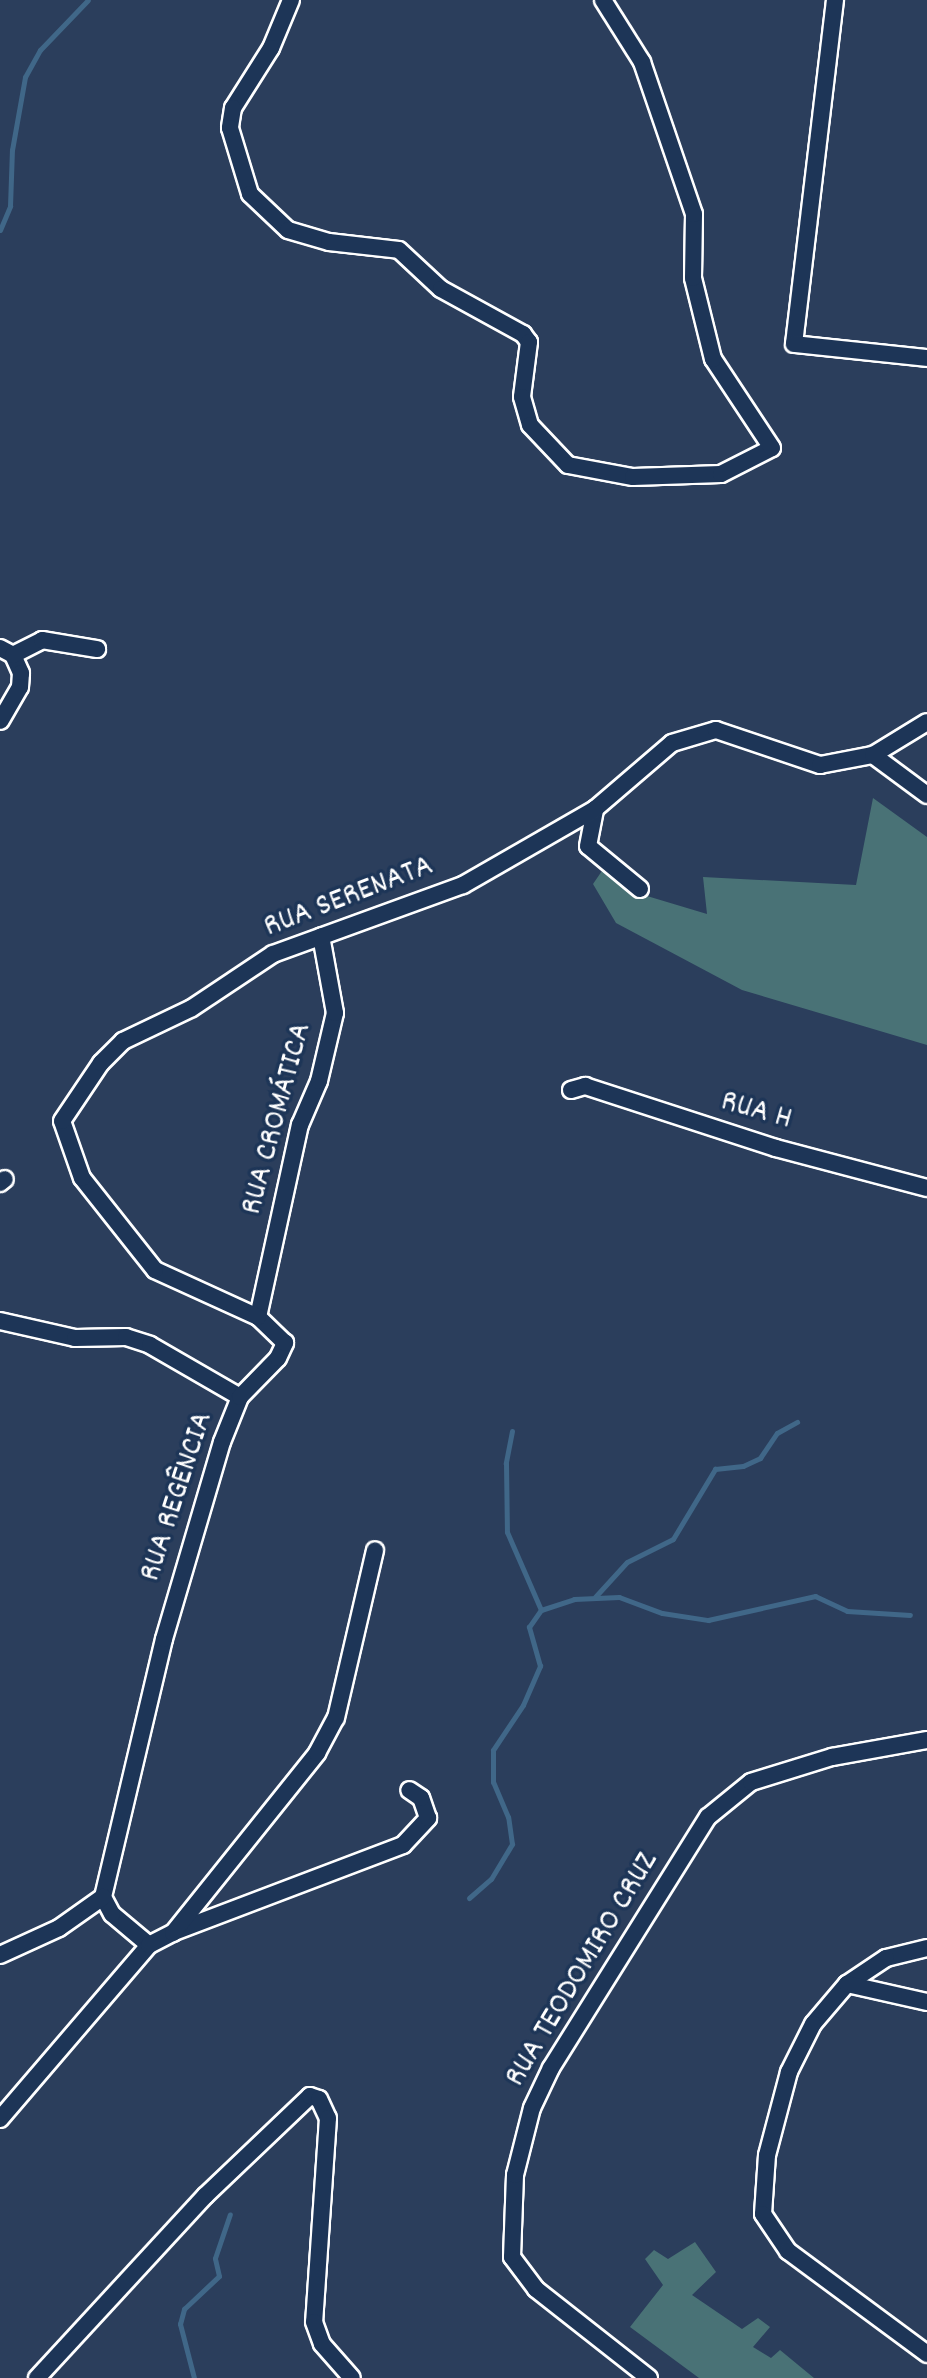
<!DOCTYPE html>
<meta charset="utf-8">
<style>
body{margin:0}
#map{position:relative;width:927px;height:2378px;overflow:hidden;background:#2b3e5c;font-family:Dekko,sans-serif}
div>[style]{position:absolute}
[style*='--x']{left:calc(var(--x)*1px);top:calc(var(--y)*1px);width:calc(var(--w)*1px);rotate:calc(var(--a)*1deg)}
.green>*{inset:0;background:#497276}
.stream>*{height:5px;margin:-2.5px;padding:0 2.5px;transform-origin:2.5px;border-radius:2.5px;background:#406788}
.roads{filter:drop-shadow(2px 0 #fff) drop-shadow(-2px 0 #fff) drop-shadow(0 2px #fff) drop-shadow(0 -2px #fff)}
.street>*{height:16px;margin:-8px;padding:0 8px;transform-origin:8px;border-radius:8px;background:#1d3557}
span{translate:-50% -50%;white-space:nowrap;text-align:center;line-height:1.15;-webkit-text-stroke:7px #1d3557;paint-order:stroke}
.street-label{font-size:32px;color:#fff}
</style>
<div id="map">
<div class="green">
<i style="clip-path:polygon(873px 798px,927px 837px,927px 1045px,742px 990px,616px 923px,593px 884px,606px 865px,648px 883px,647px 896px,707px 914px,703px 877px,856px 885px)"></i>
<i style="clip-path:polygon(695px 2242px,716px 2272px,692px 2295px,742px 2329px,758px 2318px,770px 2327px,753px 2347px,771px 2358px,780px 2350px,814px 2378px,699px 2378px,630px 2327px,663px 2285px,645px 2259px,654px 2250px,668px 2259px)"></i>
</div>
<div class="stream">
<i style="--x:0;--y:230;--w:26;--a:-67"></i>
<i style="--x:10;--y:206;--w:56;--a:-88"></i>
<i style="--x:12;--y:150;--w:74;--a:-79.9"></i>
<i style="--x:25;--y:77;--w:31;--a:-61"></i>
<i style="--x:40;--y:50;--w:69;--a:-46.2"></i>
<i style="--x:512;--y:1431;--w:33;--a:101"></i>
<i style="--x:506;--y:1463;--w:69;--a:89.2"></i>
<i style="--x:507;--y:1532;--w:85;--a:66.4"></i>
<i style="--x:595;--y:1597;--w:47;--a:-47.6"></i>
<i style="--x:627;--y:1562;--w:51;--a:-26.6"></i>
<i style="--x:673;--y:1539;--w:82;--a:-59"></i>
<i style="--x:715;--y:1469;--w:28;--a:-6"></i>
<i style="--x:743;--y:1466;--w:19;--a:-25"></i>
<i style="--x:760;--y:1458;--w:30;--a:-56"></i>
<i style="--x:777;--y:1433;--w:23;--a:-29"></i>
<i style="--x:469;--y:1898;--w:29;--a:-41"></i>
<i style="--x:491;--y:1879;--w:41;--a:-59"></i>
<i style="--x:512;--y:1844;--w:27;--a:-98"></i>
<i style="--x:508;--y:1817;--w:38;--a:-113"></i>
<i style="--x:493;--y:1782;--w:32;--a:-90"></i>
<i style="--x:493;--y:1750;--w:54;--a:-56.3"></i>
<i style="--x:523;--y:1705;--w:43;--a:-66.4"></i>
<i style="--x:540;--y:1666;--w:41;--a:-105.8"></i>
<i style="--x:529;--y:1627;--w:21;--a:-55"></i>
<i style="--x:541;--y:1610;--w:35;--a:-18"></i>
<i style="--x:574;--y:1599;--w:45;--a:-2.5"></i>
<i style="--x:619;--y:1597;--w:46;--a:20.4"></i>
<i style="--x:662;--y:1613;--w:47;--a:8.7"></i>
<i style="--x:708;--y:1620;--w:110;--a:-12.6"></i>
<i style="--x:815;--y:1596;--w:35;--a:25"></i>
<i style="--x:847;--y:1611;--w:63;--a:3.6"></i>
<i style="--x:194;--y:2378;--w:56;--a:-104.5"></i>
<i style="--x:180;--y:2324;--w:16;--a:-75"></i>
<i style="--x:184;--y:2309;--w:48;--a:-43.3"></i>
<i style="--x:219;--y:2276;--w:18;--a:-103"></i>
<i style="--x:215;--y:2258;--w:46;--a:-71.2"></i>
</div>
<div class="roads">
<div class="street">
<i style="--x:291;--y:0;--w:52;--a:112.6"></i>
<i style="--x:271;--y:48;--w:71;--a:122.3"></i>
<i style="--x:233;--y:108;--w:20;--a:99"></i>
<i style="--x:230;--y:128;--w:69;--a:73.1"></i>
<i style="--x:250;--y:194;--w:52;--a:43.5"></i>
<i style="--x:288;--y:230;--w:43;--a:16.3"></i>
<i style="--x:329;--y:242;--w:70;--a:6.5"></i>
<i style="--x:399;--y:250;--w:57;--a:42.9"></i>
<i style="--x:441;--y:289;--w:94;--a:28.8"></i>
<i style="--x:523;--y:334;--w:10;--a:53"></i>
<i style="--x:529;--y:342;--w:55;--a:97.3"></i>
<i style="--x:522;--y:397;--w:29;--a:74"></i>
<i style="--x:530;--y:425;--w:55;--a:46.5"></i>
<i style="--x:568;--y:465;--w:66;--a:10.5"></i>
<i style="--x:633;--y:477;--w:88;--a:-2"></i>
<i style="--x:721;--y:474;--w:57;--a:-27"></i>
<i style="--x:772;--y:448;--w:107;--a:-123.5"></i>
<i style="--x:713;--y:359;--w:83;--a:-103.9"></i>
<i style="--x:693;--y:278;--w:64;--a:-89.1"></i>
<i style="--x:694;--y:214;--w:161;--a:-108.9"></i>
<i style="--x:642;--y:62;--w:73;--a:-122.2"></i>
<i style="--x:835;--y:0;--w:346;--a:96.8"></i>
<i style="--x:794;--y:344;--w:134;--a:6"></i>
<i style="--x:0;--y:648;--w:15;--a:28"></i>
<i style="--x:13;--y:655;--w:20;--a:66"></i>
<i style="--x:21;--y:673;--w:14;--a:94"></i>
<i style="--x:20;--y:687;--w:39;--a:120"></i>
<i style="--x:13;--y:655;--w:33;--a:-27"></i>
<i style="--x:42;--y:640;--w:56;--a:9.3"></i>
<i style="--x:873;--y:755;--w:67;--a:36.5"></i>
<i style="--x:640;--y:889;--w:67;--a:-140.4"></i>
<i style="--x:588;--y:846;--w:38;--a:-79"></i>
<i style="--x:595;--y:809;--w:101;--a:-40.6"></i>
<i style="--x:672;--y:743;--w:46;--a:-16.5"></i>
<i style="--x:716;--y:730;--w:110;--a:18.6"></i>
<i style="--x:820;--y:765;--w:54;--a:-10.7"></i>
<i style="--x:873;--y:755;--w:63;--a:-31.4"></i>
<i style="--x:571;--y:1090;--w:15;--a:-16"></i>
<i style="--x:585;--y:1086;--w:201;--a:18"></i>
<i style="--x:776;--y:1148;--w:156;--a:14.8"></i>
<i style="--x:0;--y:1183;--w:6;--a:-39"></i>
<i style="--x:258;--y:1317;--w:197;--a:-77.7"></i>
<i style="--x:300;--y:1125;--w:48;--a:-66.6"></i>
<i style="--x:319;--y:1081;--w:70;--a:-76.8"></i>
<i style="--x:335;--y:1013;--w:78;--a:-100.3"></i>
<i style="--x:0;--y:1321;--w:77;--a:12.8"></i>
<i style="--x:75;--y:1338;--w:51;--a:-1.1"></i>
<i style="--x:126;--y:1337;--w:25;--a:18"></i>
<i style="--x:150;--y:1345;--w:104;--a:30"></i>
<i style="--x:174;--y:1932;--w:245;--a:-20.8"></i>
<i style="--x:403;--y:1845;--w:37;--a:-47"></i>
<i style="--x:428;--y:1818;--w:21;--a:-109"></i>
<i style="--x:421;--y:1798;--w:14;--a:-146"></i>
<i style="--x:149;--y:1945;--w:48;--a:-140"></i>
<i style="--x:112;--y:1914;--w:19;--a:-118"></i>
<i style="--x:103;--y:1897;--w:265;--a:-76.7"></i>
<i style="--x:164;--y:1639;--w:205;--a:-73.6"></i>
<i style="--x:222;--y:1442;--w:48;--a:-68.2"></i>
<i style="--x:240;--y:1397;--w:54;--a:-45.7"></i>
<i style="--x:278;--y:1358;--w:17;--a:-65"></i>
<i style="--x:285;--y:1343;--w:37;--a:-136"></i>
<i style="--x:258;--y:1317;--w:113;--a:-155.5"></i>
<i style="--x:155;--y:1270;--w:117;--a:-128.4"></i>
<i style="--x:82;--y:1178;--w:60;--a:-109.3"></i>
<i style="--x:62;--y:1121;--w:70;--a:-56.1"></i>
<i style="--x:101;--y:1063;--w:31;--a:-45"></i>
<i style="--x:123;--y:1041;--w:76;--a:-25.6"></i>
<i style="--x:192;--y:1008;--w:97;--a:-33.7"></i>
<i style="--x:273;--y:954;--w:202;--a:-20"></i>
<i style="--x:463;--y:885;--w:152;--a:-29.9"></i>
<i style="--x:927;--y:1948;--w:42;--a:166.3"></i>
<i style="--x:886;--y:1958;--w:47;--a:146.3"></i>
<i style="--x:847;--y:1984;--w:52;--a:130.4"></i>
<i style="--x:813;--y:2024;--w:54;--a:116.6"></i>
<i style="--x:789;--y:2072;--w:86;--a:104.8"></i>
<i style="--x:767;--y:2155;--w:59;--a:93.9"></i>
<i style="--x:763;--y:2214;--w:45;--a:56"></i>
<i style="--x:788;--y:2251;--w:173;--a:36.5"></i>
<i style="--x:0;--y:1955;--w:65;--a:-24.6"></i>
<i style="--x:59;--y:1928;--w:54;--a:-35.2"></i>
<i style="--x:847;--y:1984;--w:82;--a:12.7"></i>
<i style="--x:0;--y:2119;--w:229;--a:-49.4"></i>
<i style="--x:149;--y:1945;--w:27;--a:-27"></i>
<i style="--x:173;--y:1933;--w:231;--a:-51.3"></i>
<i style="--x:317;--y:1753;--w:40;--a:-62"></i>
<i style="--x:336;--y:1718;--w:172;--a:-76.9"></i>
<i style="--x:37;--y:2378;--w:248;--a:-47.3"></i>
<i style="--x:205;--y:2196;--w:145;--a:-43.6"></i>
<i style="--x:310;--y:2096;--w:9;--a:18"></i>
<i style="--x:319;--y:2099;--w:21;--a:65"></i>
<i style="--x:328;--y:2118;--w:204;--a:93.9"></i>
<i style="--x:314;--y:2322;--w:23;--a:70"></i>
<i style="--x:322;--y:2344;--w:45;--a:48.6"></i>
<i style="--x:649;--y:2378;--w:144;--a:-141.8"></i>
<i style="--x:536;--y:2289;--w:40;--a:-127"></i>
<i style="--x:512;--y:2257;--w:82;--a:-87.9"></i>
<i style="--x:515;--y:2175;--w:69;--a:-75.8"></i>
<i style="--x:532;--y:2108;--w:44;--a:-64.6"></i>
<i style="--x:551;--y:2068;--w:296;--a:-58"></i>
<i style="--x:708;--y:1817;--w:55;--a:-39.1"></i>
<i style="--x:751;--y:1782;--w:85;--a:-17.2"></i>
<i style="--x:832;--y:1757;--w:97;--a:-10.1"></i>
</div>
</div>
<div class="street-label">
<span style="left:349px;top:898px;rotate:-21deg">RUA SERENATA</span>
<span style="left:756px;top:1112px;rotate:16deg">RUA H</span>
<span style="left:278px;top:1119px;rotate:-75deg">RUA CROMÁTICA</span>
<span style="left:178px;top:1497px;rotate:-72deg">RUA REGÊNCIA</span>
<span style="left:583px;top:1970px;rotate:-59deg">RUA TEODOMIRO CRUZ</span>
</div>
</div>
